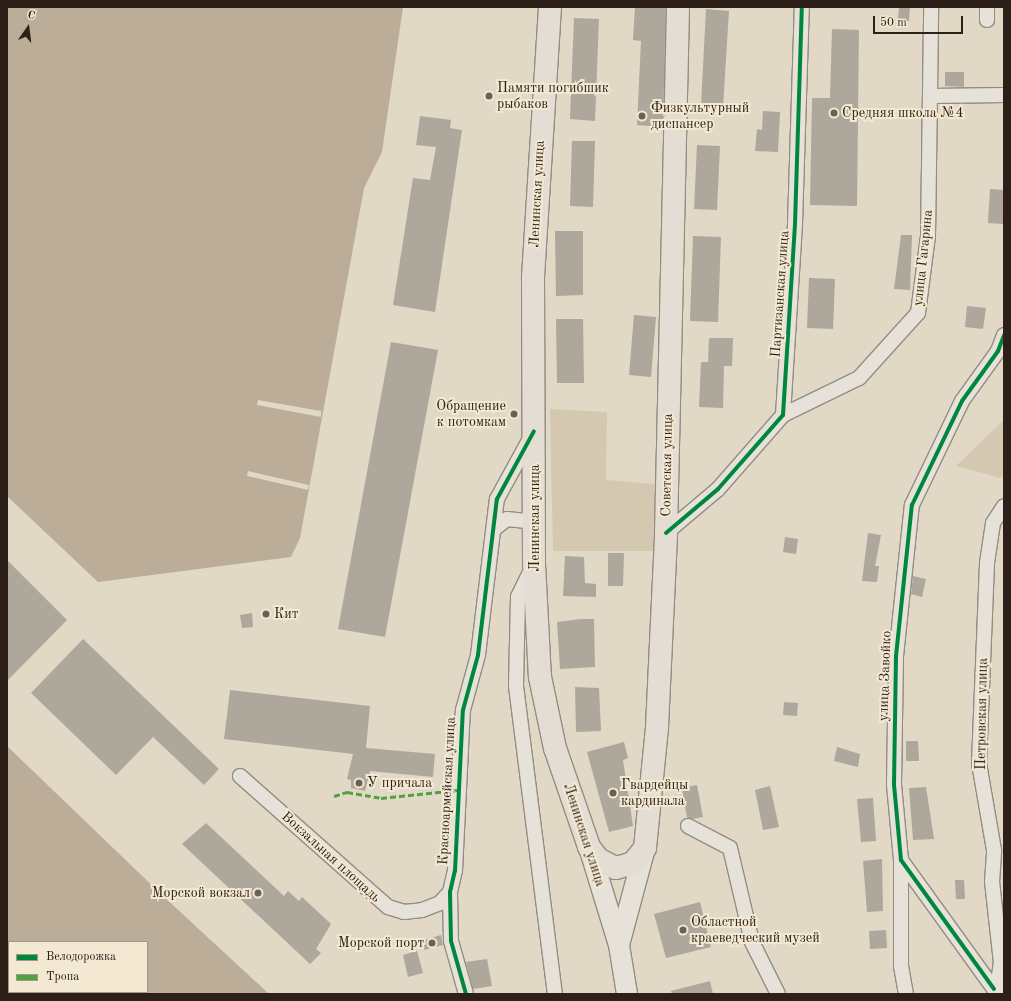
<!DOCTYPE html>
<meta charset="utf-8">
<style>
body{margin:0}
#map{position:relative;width:1011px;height:1001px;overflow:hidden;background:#e1d8c5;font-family:"Old Standard TT",serif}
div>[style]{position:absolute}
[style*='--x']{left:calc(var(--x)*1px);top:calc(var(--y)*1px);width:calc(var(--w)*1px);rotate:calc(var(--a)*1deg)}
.green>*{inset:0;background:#d5c8b0}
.water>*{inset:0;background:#bbad97}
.pier>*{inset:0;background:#e1d8c5}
.building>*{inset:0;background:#aea79b}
.roads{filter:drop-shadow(1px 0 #938d81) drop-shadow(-1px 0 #938d81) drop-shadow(0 1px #938d81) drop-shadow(0 -1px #938d81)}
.minor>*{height:14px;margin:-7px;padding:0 7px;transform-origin:7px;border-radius:7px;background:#e7e2d9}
.secondary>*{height:20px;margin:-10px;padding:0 10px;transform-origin:10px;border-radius:10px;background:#e7e2d9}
.primary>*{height:22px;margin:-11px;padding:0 11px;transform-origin:11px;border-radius:11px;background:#e3ddd3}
.quiet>*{height:3px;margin-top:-1.5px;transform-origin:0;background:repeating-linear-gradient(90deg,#51a240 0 6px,transparent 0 9px)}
.cycleway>*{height:4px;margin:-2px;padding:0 2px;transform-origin:2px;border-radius:2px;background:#00873e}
.dots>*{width:11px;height:11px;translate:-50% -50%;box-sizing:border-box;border:2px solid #f3e8d2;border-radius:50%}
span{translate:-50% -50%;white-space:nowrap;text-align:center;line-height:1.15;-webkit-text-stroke:4px #f3e8d2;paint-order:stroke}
.poi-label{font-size:14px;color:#2c2019}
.left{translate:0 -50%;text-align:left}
.right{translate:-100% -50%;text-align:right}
.street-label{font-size:14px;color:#2c2019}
.frame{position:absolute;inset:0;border:8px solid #2c2019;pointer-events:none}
.legend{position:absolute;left:8px;top:941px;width:140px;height:52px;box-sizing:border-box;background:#f3e8d2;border:1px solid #a39888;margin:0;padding:5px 7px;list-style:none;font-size:12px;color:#2c2019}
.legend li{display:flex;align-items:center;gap:8px;height:20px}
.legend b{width:20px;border:1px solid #a39888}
.north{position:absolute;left:8px;top:8px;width:40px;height:40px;-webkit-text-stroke:3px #f3e8d2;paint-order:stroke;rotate:14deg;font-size:11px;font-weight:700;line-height:16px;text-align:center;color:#2c2019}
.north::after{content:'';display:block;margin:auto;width:14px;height:18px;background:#2c2019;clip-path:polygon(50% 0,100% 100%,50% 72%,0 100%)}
.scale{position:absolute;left:873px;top:16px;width:90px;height:18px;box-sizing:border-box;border:2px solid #2c2019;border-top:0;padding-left:5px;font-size:12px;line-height:14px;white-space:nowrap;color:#2c2019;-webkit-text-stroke:3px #f3e8d2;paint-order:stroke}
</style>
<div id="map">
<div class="green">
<i style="clip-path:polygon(550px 409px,607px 412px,606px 480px,655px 484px,654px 551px,553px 551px)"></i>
<i style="clip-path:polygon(1004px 420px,1004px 475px,1000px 478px,956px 466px)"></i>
</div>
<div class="water">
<i style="clip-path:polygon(7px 7px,403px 7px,382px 152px,364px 188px,300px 538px,291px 557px,98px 582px,7px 496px)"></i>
<i style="clip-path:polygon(evenodd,7px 746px,162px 895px,269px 994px,7px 994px,7px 746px,9px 942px,147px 942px,147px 992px,9px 992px,9px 942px)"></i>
</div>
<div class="pier">
<i style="clip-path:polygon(258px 400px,321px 411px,321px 417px,257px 405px)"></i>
<i style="clip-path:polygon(248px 471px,309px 485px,308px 490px,247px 476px)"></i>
</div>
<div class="building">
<i style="clip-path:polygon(635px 7px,666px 7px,663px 127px,637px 125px,641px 41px,633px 40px)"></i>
<i style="clip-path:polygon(899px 7px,910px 7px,909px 21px,898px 20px)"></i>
<i style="clip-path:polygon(706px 9px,729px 11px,723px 107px,701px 106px)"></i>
<i style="clip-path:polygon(574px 18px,599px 19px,595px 121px,570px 119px)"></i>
<i style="clip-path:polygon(832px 29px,859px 30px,857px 206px,810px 205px,812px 98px,830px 98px)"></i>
<i style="clip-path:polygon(945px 72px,964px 72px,964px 87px,945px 86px)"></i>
<i style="clip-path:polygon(763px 111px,780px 112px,778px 152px,755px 151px,757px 129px,762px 130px)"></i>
<i style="clip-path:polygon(420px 116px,451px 120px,450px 128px,462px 130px,435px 312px,393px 305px,413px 178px,430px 180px,436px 147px,416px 145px)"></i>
<i style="clip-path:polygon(572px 141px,595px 141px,593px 207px,570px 206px)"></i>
<i style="clip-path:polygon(697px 145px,720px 146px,717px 210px,694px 209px)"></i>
<i style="clip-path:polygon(990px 189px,1004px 190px,1004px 224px,988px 223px)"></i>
<i style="clip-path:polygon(555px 231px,583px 231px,583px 295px,556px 296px)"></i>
<i style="clip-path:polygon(901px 235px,912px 235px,910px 290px,894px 289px)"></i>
<i style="clip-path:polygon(693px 236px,721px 237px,718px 322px,690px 321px)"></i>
<i style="clip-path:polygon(809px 278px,835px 279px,833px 329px,807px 328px)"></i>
<i style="clip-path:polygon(967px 306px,986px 308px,983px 329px,965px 327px)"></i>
<i style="clip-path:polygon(634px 315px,656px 317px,651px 377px,629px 375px)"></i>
<i style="clip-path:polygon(556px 319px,583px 319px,584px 383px,557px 383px)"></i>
<i style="clip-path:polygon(709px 338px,733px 338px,732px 366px,724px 366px,723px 408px,699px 407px,701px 362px,708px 362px)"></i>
<i style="clip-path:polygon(391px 342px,438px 350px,385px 637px,338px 629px)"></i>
<i style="clip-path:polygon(868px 533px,881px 535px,875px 566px,879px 566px,877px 582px,862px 581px)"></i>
<i style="clip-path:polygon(785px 537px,798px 539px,796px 554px,783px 552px)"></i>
<i style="clip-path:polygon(608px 553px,624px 553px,623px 586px,608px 586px)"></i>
<i style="clip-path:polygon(565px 556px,584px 557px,585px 583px,596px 584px,596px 597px,563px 596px)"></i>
<i style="clip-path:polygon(7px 560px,67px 620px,7px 681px)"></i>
<i style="clip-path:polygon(913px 576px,926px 579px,922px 597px,911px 594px)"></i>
<i style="clip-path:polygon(252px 613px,253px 627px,242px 628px,240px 615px)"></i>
<i style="clip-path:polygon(581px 619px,594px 619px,595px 667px,560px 669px,557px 622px)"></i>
<i style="clip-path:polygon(83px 639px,219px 769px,204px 785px,153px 737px,116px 775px,31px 693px)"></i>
<i style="clip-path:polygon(575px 687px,599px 688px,601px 731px,576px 732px)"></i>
<i style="clip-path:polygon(230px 690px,370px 706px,366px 748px,435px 754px,433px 777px,370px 771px,365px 791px,351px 788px,351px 780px,347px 779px,353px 754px,224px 739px)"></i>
<i style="clip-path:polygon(784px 702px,798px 703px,797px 716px,783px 715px)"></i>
<i style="clip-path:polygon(906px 741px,918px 741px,919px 761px,906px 761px)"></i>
<i style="clip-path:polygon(624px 742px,628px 758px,623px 760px,633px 826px,609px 832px,587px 752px)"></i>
<i style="clip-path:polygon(837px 747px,860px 754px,858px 767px,834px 761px)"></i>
<i style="clip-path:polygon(697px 785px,703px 817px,693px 819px,687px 818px,682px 788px)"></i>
<i style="clip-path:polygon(770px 786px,779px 827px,763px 830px,755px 790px)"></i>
<i style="clip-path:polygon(926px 787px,934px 839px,913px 840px,909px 788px)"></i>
<i style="clip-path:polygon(873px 798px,876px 841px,861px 842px,857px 799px)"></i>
<i style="clip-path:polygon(206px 823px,284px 896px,288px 891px,299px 901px,302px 897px,331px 924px,316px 949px,321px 953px,310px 964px,182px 844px)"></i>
<i style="clip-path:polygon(882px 859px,883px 911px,867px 912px,863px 861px)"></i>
<i style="clip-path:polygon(955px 880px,964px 880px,965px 899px,956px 899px)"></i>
<i style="clip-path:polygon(700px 902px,711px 947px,666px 958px,654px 914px)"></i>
<i style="clip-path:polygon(886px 930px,887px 948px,870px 949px,869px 931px)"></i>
<i style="clip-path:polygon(441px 935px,443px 945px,424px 950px,421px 941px)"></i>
<i style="clip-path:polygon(417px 951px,423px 973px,408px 977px,403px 955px)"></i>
<i style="clip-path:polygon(487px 959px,492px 986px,473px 989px,466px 962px)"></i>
<i style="clip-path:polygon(710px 981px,713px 994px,672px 994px,671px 991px)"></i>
</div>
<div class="roads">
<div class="minor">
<i style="--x:987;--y:20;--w:13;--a:-90"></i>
<i style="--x:931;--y:96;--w:73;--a:-0.8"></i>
<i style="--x:783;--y:415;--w:85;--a:-26"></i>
<i style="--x:859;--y:378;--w:88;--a:-47.8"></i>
<i style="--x:918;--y:313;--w:78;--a:-82.6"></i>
<i style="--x:928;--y:236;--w:229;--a:-89.2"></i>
<i style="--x:494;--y:529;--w:16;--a:-38"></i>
<i style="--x:507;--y:519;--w:27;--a:6"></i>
<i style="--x:666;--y:533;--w:68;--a:-40.2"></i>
<i style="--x:718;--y:489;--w:98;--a:-48.7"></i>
<i style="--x:783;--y:415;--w:191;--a:-86.4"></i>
<i style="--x:795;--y:224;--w:217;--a:-88.2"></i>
<i style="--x:532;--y:568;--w:32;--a:116"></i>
<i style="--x:518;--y:597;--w:89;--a:91.3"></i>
<i style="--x:516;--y:686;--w:310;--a:82.8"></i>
<i style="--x:240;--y:776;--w:198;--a:41.5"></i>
<i style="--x:388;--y:907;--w:17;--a:17"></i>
<i style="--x:404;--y:912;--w:18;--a:-6"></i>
<i style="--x:422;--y:910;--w:19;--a:-21"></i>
<i style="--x:440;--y:903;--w:15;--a:-48"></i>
<i style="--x:688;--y:826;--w:47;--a:27.6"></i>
<i style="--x:730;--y:848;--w:97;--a:76.8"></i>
<i style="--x:752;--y:942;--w:58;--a:63.4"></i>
<i style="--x:901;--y:860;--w:106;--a:90"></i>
<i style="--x:901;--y:966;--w:28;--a:80"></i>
<i style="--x:994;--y:989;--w:159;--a:-125.8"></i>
<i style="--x:901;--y:860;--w:76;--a:-95.3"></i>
<i style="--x:894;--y:784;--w:128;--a:-89.1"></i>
<i style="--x:896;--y:656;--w:152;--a:-84"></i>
<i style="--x:912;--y:505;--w:115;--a:-64.3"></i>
<i style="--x:962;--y:401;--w:62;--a:-54.2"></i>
<i style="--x:998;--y:351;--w:17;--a:-69"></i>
<i style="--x:466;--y:994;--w:55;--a:-105.8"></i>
<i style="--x:451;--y:941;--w:49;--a:-91.2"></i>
<i style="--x:450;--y:892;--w:22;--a:-77"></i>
<i style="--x:455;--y:871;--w:161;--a:-87.2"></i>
<i style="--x:463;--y:710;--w:57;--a:-74.7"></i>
<i style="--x:478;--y:655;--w:157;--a:-83.1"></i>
<i style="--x:497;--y:499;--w:73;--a:-61.3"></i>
<i style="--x:996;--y:994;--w:31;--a:-81"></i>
<i style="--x:1001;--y:963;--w:81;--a:-96.3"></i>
<i style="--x:992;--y:882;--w:32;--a:-86"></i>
<i style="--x:994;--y:850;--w:88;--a:-99.8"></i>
<i style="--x:979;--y:763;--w:200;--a:-87.7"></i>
<i style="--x:987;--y:563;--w:40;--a:-81.5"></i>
<i style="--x:993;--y:523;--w:20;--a:-57"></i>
</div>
<div class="secondary">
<i style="--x:589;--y:847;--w:102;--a:73"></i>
<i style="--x:619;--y:945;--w:50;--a:80.7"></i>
<i style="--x:619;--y:945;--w:100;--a:-75"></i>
</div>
<div class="primary">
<i style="--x:550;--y:7;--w:272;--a:93.6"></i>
<i style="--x:533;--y:278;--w:286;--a:89.8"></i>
<i style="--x:534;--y:564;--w:113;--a:87"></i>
<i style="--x:540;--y:677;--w:73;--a:78.1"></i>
<i style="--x:555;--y:748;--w:105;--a:71"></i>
<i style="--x:589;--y:847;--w:15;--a:53"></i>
<i style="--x:598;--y:859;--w:20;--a:27"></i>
<i style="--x:616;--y:868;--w:18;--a:-16"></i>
<i style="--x:633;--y:863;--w:19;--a:-51"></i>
<i style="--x:645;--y:848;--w:122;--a:-84.3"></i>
<i style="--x:657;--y:727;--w:194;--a:-87.3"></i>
<i style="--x:666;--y:533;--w:526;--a:-88.69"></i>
</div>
</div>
<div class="quiet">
<i style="--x:334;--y:796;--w:14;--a:-17"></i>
<i style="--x:347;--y:792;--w:35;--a:10"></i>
<i style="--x:381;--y:798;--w:77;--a:-5.9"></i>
</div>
<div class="cycleway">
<i style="--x:666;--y:533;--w:68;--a:-40.2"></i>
<i style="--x:718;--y:489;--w:98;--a:-48.7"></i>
<i style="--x:783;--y:415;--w:191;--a:-86.4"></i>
<i style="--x:795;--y:224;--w:217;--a:-88.2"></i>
<i style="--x:994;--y:989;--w:159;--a:-125.8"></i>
<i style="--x:901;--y:860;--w:76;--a:-95.3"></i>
<i style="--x:894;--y:784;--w:128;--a:-89.1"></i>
<i style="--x:896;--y:656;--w:152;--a:-84"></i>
<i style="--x:912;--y:505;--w:115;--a:-64.3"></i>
<i style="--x:962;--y:401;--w:62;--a:-54.2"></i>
<i style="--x:998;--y:351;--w:17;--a:-69"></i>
<i style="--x:466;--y:994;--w:55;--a:-105.8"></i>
<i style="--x:451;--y:941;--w:49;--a:-91.2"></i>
<i style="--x:450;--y:892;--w:22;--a:-77"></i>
<i style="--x:455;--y:871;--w:161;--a:-87.2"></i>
<i style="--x:463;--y:710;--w:57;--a:-74.7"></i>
<i style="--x:478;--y:655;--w:157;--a:-83.1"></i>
<i style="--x:497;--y:499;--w:77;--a:-61.4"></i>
</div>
<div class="dots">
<i style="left:489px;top:96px;background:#6b6055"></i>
<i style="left:834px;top:113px;background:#6b6055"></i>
<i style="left:642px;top:116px;background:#6b6055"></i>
<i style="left:514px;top:414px;background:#6b6055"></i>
<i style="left:266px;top:614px;background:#6b6055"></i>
<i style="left:359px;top:783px;background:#6b6055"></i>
<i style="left:613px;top:793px;background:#6b6055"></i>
<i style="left:258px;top:893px;background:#6b6055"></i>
<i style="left:683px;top:930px;background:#6b6055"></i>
<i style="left:432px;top:943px;background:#6b6055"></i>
</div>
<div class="poi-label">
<span class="left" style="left:497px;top:96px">Памяти погибшик<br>рыбаков</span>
<span class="left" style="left:651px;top:116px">Физкультурный<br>диспансер</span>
<span class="left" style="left:842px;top:113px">Средняя школа №4</span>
<span class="right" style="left:506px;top:414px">Обращение<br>к потомкам</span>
<span class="left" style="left:274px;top:614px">Кит</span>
<span class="left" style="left:367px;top:783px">У причала</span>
<span class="left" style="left:621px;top:793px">Гвардейцы<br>кардинала</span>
<span class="right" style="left:250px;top:893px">Морской вокзал</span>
<span class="left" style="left:691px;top:930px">Областной<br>краеведческий музей</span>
<span class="right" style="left:424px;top:943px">Морской порт</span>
</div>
<div class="street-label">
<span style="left:537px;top:194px;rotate:-87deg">Ленинская улица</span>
<span style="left:923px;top:258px;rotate:-84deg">улица Гагарина</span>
<span style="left:780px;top:294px;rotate:-86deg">Партизанская улица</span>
<span style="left:667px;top:465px;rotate:-89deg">Советская улица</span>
<span style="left:535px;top:518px;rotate:-90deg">Ленинская улица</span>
<span style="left:885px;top:676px;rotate:-88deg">улица Завойко</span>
<span style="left:982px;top:714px;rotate:-89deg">Петровская улица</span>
<span style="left:447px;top:791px;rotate:-87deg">Красноармейская улица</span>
<span style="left:584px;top:835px;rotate:72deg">Ленинская улица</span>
<span style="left:331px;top:857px;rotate:42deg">Вокзальная площадь</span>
</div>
<div class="frame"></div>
<ul class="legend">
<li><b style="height:5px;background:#00873e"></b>Велодорожка</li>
<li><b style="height:5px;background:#51a240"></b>Тропа</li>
</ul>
<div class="north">С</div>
<div class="scale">50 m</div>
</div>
